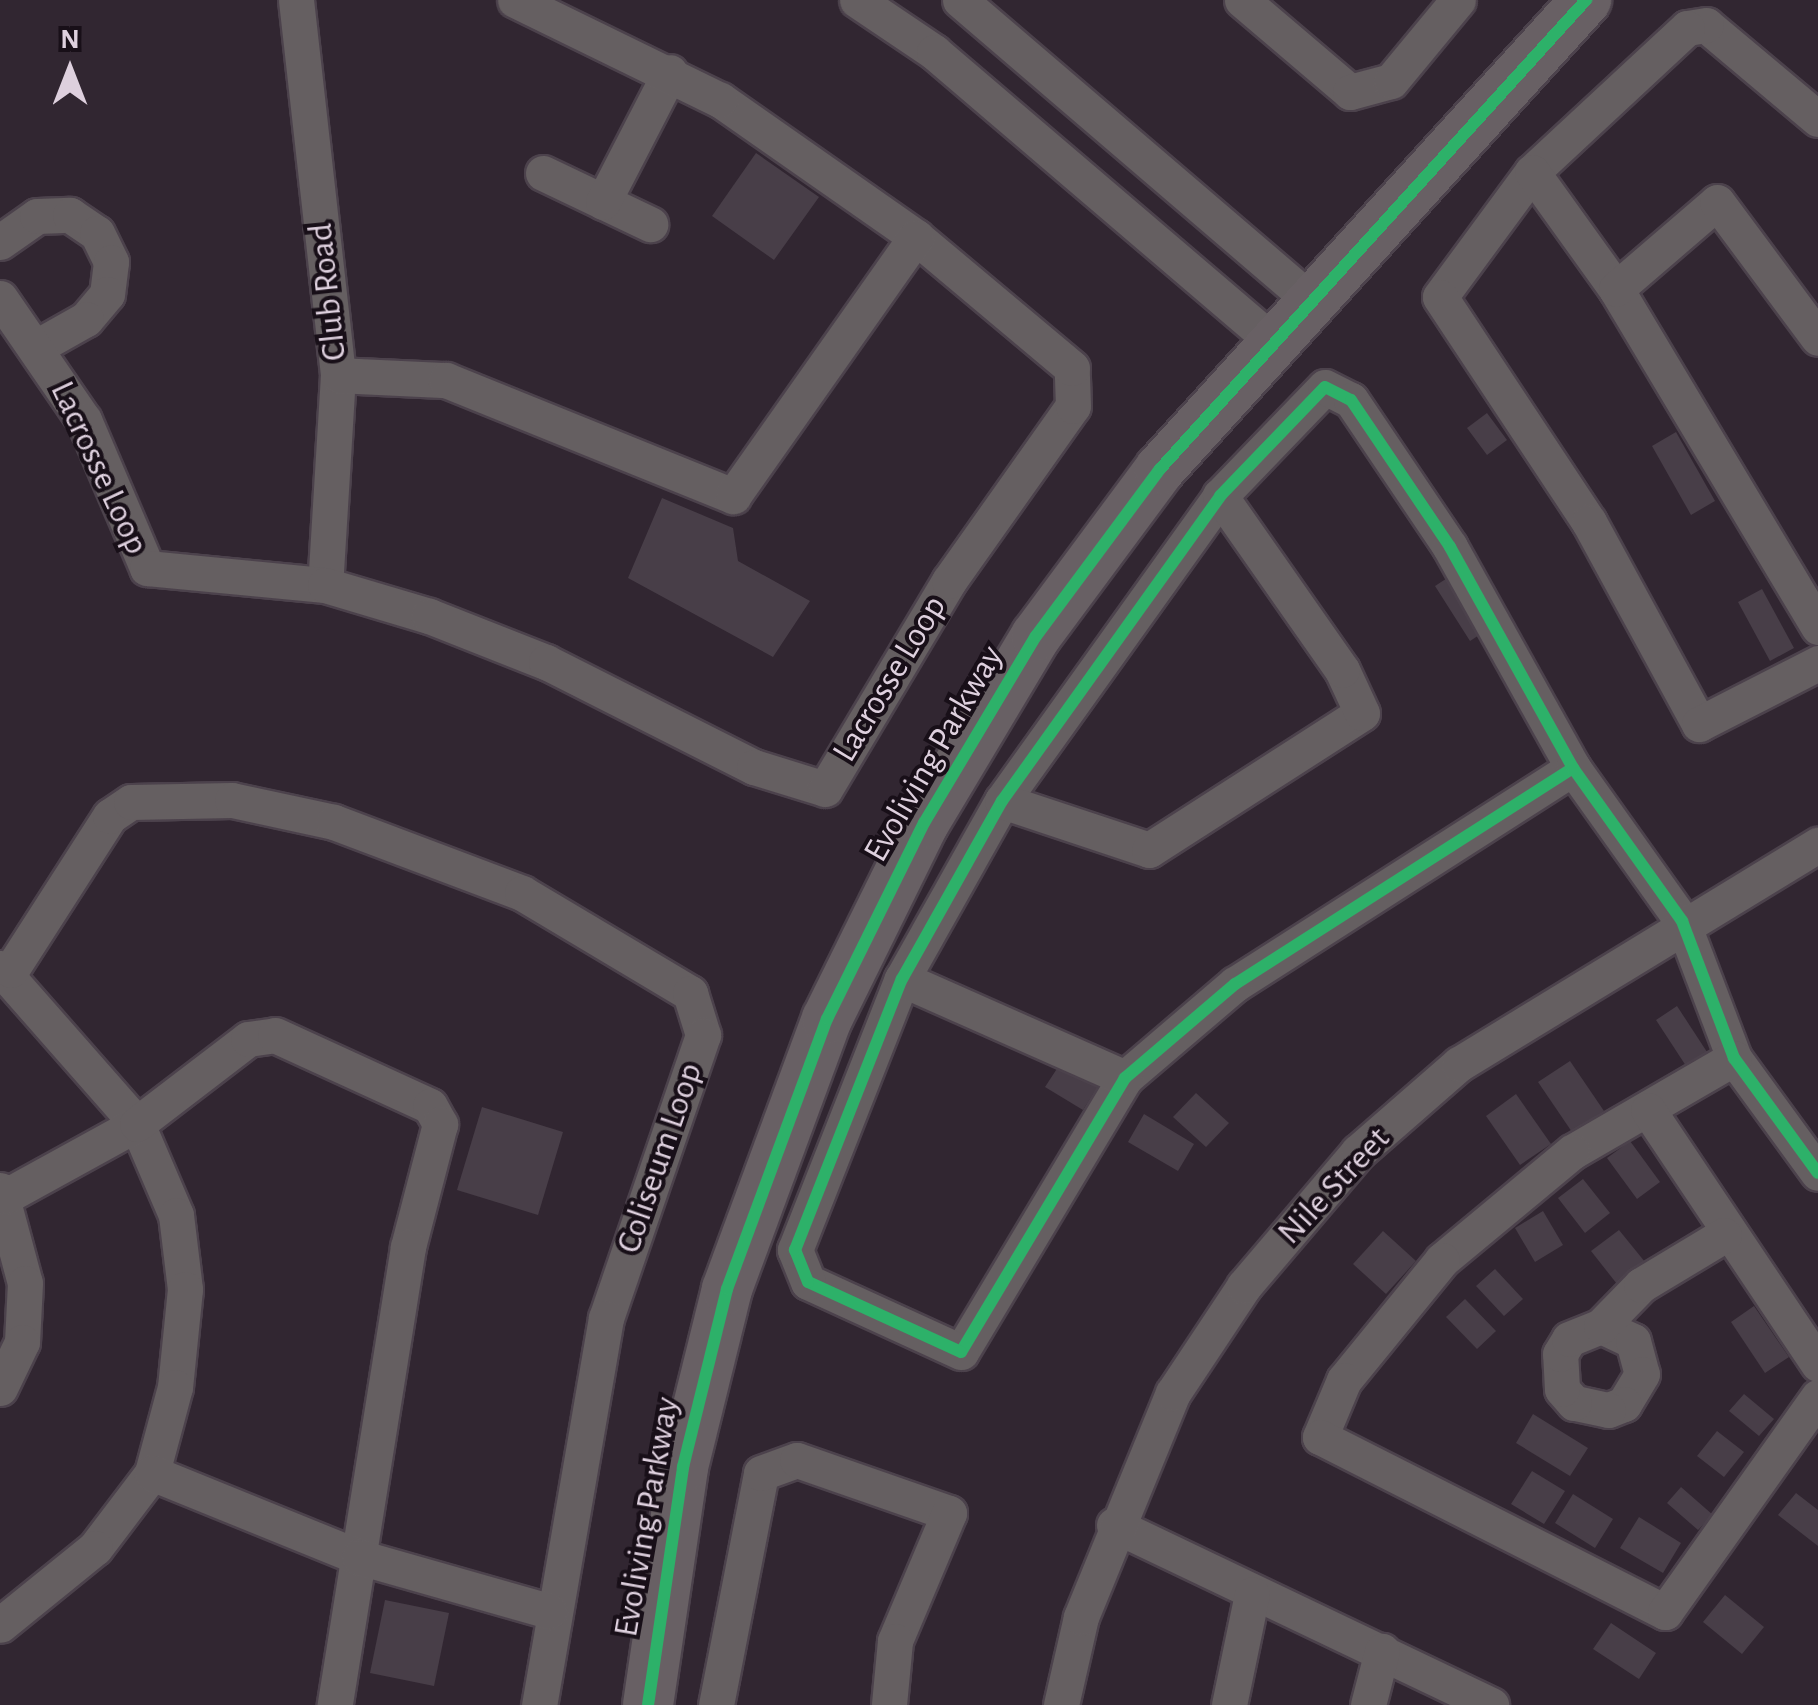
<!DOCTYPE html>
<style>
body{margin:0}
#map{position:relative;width:1818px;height:1705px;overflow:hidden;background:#312631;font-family:"Alegreya Sans",sans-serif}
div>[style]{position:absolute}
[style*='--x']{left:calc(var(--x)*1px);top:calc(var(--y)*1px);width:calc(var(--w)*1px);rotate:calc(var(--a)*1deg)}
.building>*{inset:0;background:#483e48}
.roads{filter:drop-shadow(2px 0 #4c424c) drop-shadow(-2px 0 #4c424c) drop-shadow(0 2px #4c424c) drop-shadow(0 -2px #4c424c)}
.street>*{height:35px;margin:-17.5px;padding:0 17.5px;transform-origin:17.5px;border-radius:17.5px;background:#655f61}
.secondary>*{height:50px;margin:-25px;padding:0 25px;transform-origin:25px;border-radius:25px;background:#686064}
.cycleway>*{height:12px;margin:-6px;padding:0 6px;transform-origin:6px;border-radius:6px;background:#2db169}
span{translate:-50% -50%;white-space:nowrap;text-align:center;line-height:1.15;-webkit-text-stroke:8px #180f18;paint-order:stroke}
.street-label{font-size:35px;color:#ded0de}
.north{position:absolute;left:20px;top:20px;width:100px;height:100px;-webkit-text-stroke:8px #180f18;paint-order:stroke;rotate:0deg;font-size:28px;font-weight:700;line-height:40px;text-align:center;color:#ded0de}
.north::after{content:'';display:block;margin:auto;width:35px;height:45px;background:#ded0de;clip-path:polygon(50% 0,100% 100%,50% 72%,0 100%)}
</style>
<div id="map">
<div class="building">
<i style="clip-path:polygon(756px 153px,819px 197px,774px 260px,712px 216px)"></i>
<i style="clip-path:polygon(1487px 413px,1507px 440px,1487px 455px,1467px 428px)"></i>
<i style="clip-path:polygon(1676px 432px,1715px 501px,1691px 515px,1652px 446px)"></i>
<i style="clip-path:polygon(662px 498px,733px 528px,738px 561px,810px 601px,773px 657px,628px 578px)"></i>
<i style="clip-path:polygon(1455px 573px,1490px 628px,1470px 641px,1435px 586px)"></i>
<i style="clip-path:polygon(1762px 589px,1794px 648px,1770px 661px,1738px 602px)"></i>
<i style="clip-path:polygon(1677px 1006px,1709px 1055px,1688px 1069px,1656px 1020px)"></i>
<i style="clip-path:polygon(1062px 1061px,1100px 1083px,1083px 1110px,1045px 1087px)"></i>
<i style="clip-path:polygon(1570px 1061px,1604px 1111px,1572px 1132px,1538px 1082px)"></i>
<i style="clip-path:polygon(1196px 1093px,1229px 1123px,1206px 1147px,1173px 1117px)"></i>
<i style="clip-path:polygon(1516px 1094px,1551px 1144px,1520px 1165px,1486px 1116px)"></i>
<i style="clip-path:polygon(482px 1107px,563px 1132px,538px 1215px,457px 1190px)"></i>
<i style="clip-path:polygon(1144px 1114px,1194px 1144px,1178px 1171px,1128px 1142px)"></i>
<i style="clip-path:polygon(1630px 1141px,1660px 1182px,1637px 1199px,1607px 1158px)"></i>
<i style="clip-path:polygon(1583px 1179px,1610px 1213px,1585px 1233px,1558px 1198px)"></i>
<i style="clip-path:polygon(1543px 1211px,1563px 1245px,1535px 1262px,1515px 1228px)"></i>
<i style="clip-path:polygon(1619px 1230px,1645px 1262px,1617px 1284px,1591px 1251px)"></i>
<i style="clip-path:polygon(1383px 1231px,1416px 1261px,1386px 1294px,1353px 1264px)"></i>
<i style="clip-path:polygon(1495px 1269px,1523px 1299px,1504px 1316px,1476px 1286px)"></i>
<i style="clip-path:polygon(1465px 1299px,1496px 1331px,1477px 1349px,1446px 1317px)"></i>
<i style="clip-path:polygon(1754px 1306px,1789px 1357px,1765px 1373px,1731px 1322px)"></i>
<i style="clip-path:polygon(1744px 1394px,1774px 1419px,1759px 1436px,1729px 1411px)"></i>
<i style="clip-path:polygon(1533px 1414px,1588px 1448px,1570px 1476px,1516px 1443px)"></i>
<i style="clip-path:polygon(1717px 1431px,1744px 1452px,1724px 1477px,1697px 1456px)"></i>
<i style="clip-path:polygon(1532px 1471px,1565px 1491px,1544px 1524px,1511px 1504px)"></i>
<i style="clip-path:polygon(1681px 1487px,1713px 1515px,1698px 1530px,1667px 1503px)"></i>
<i style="clip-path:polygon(1796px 1493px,1818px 1510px,1818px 1546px,1778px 1515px)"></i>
<i style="clip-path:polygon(1573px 1494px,1613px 1519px,1595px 1548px,1555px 1523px)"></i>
<i style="clip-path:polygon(1639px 1517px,1681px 1543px,1663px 1573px,1620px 1548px)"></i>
<i style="clip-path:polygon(1725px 1595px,1764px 1627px,1742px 1654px,1703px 1622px)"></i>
<i style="clip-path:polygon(385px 1600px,449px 1613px,434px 1686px,370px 1673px)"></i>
<i style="clip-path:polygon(1611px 1623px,1656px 1653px,1639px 1679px,1593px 1649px)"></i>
</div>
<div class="roads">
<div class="street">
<i style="--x:296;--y:0;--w:377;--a:83.6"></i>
<i style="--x:338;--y:375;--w:210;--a:93.5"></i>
<i style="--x:857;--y:0;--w:93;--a:34"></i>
<i style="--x:934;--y:52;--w:443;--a:40.5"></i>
<i style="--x:960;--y:0;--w:462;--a:40.6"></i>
<i style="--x:1242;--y:0;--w:142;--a:40.4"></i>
<i style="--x:1350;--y:92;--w:42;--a:-15"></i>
<i style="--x:1391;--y:81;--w:105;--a:-50.4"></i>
<i style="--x:1818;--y:119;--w:146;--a:-140"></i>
<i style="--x:1706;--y:25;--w:19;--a:171"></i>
<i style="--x:1687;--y:28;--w:212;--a:137.1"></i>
<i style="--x:1532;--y:172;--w:155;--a:126.4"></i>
<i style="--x:1440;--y:297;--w:270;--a:56.5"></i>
<i style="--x:1589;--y:522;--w:230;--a:61.4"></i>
<i style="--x:1699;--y:724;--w:134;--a:-27.1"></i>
<i style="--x:1532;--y:172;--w:144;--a:54.3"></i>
<i style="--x:1616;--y:289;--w:394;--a:59.1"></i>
<i style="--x:543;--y:173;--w:119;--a:25.5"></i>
<i style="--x:603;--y:202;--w:146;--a:-62.7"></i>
<i style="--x:0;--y:242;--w:45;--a:-35.1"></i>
<i style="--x:37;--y:216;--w:33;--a:-2"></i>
<i style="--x:70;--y:215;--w:32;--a:34"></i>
<i style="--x:97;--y:233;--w:32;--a:64"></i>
<i style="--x:111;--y:262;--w:32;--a:97"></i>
<i style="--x:107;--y:294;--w:33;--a:130"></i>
<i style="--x:86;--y:319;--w:55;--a:150.6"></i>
<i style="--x:1616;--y:289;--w:133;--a:-40.7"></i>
<i style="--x:1717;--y:202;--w:169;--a:53.4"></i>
<i style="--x:0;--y:298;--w:148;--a:55.5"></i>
<i style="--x:84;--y:420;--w:161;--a:66.9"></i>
<i style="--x:147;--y:568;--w:179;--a:5.5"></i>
<i style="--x:325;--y:585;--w:109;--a:16.6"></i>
<i style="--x:429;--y:616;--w:126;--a:21.5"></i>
<i style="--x:546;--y:662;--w:233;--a:26.8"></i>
<i style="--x:754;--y:767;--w:74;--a:17.2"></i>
<i style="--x:825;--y:789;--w:242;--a:-59.2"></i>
<i style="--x:949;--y:581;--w:214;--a:-54.7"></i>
<i style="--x:1073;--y:406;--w:38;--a:-92"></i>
<i style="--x:1072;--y:368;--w:204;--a:-140"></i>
<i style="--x:916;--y:237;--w:239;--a:-145"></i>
<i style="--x:720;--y:100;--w:228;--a:-154"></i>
<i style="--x:338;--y:375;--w:108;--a:2.7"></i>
<i style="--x:446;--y:380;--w:310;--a:22"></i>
<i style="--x:733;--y:496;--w:317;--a:-54.8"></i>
<i style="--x:1573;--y:768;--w:401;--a:147.4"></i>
<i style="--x:1235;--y:984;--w:145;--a:139.5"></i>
<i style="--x:1125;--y:1078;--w:319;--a:120.9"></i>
<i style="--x:961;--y:1352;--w:168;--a:-155.4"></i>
<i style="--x:808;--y:1282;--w:35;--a:-112"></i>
<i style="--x:795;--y:1250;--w:291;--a:-68.5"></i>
<i style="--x:902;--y:979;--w:204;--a:-60.7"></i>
<i style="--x:1002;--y:801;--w:375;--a:-54.4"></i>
<i style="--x:1220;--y:496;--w:151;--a:-46.1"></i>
<i style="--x:1325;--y:387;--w:29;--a:27"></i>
<i style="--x:1351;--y:400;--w:177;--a:56"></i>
<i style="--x:1450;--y:547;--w:253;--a:60.9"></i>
<i style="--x:1573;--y:768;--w:188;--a:54.5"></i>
<i style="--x:1682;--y:921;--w:147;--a:69.2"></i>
<i style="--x:1734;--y:1058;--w:142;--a:53.9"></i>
<i style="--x:1002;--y:801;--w:155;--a:18.4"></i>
<i style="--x:1149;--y:850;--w:253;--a:-32.7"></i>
<i style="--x:1362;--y:713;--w:47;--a:-114.9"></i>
<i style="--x:1342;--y:670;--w:213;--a:-125"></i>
<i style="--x:0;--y:968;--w:208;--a:48.7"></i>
<i style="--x:137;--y:1124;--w:99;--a:66.8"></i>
<i style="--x:176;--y:1215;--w:75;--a:83.1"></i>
<i style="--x:185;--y:1289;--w:99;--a:95.8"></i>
<i style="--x:175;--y:1387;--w:89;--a:105"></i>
<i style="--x:152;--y:1473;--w:94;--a:127.2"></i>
<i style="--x:95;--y:1548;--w:122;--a:141"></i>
<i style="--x:11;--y:970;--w:183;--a:-57.3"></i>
<i style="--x:110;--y:816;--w:25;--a:-34"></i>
<i style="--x:131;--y:802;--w:101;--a:-1.1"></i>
<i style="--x:232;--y:800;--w:104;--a:12.2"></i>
<i style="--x:334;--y:822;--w:201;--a:20.7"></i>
<i style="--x:522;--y:893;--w:196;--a:30.8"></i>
<i style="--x:690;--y:993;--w:44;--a:72.8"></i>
<i style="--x:703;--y:1035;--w:299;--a:108.9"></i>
<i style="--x:606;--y:1318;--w:393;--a:99.8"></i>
<i style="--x:902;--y:979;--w:244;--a:23.9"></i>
<i style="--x:1734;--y:1058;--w:187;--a:149.9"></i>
<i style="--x:1572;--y:1152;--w:169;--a:140.3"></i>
<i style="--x:1442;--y:1260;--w:155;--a:129.2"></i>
<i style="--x:1344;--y:1380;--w:62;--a:112.8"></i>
<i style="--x:1320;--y:1437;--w:387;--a:26.9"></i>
<i style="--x:1665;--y:1612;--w:264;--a:-54.6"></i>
<i style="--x:1648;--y:1110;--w:306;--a:56.2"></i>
<i style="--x:0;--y:1190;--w:96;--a:75"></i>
<i style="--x:25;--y:1283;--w:59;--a:92.9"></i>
<i style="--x:22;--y:1342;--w:51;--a:115.6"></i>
<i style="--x:6;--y:1196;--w:149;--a:-28.8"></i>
<i style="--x:137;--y:1124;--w:140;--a:-37.4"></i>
<i style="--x:248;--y:1039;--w:27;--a:-8"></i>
<i style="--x:275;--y:1035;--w:170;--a:24.6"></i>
<i style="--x:430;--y:1106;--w:21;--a:61"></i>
<i style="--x:440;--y:1124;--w:127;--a:104.6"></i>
<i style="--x:408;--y:1247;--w:464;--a:99.1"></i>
<i style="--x:1601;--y:1326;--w:35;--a:25"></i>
<i style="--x:1633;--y:1341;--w:34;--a:75"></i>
<i style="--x:1642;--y:1374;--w:35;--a:121"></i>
<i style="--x:1624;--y:1404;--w:17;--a:159"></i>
<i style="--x:1608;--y:1410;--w:35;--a:-168"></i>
<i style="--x:1574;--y:1403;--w:18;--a:-131"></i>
<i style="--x:1562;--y:1389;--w:35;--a:-93"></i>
<i style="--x:1560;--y:1354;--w:17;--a:-59"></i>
<i style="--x:1569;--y:1339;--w:35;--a:-22"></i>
<i style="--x:1601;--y:1326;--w:57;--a:-45.7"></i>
<i style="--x:1641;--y:1285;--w:97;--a:-31.1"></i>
<i style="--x:152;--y:1473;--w:223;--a:22.1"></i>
<i style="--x:359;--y:1557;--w:198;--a:15.9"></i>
<i style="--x:1114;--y:1525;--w:418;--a:25.5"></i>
<i style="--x:716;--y:1705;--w:236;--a:-79"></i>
<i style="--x:761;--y:1473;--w:38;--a:-20"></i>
<i style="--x:797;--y:1460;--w:161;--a:19.2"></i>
<i style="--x:949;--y:1513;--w:139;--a:112.9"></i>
<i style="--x:895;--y:1641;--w:64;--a:95.4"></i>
<i style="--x:1061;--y:1705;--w:90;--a:-77.2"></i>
<i style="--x:1081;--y:1617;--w:242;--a:-67.7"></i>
<i style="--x:1173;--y:1393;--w:128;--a:-56.4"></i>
<i style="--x:1244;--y:1286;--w:176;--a:-49.6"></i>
<i style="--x:1358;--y:1152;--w:134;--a:-41.1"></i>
<i style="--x:1459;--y:1064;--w:421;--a:-31.4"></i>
<i style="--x:1229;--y:1705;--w:113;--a:-78.3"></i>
<i style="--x:1368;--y:1705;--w:56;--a:-75.5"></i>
</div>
<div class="secondary">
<i style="--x:648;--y:1705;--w:241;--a:-81.6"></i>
<i style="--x:683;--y:1467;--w:183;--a:-76.1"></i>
<i style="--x:727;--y:1289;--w:288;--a:-69.7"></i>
<i style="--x:827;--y:1019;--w:219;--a:-63.7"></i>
<i style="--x:924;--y:823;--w:218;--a:-59.1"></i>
<i style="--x:1036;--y:636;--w:208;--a:-53.4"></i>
<i style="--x:1160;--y:469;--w:634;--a:-47.75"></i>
</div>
</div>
<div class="cycleway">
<i style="--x:1573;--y:768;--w:401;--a:147.4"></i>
<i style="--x:1235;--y:984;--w:145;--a:139.5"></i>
<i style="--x:1125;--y:1078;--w:319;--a:120.9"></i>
<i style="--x:961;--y:1352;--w:168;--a:-155.4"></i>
<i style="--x:808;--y:1282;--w:35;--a:-112"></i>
<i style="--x:795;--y:1250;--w:291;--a:-68.5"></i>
<i style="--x:902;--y:979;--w:204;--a:-60.7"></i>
<i style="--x:1002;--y:801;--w:375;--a:-54.4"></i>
<i style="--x:1220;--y:496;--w:151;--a:-46.1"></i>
<i style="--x:1325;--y:387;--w:29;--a:27"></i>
<i style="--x:1351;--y:400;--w:177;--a:56"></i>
<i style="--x:1450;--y:547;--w:253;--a:60.9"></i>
<i style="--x:1573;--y:768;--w:188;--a:54.5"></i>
<i style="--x:1682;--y:921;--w:147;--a:69.2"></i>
<i style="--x:1734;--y:1058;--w:142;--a:53.9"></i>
<i style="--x:648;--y:1705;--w:241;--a:-81.6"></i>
<i style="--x:683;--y:1467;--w:183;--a:-76.1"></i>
<i style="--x:727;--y:1289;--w:288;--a:-69.7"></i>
<i style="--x:827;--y:1019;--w:219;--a:-63.7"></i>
<i style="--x:924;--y:823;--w:218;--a:-59.1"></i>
<i style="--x:1036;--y:636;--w:208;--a:-53.4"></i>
<i style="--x:1160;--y:469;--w:634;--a:-47.75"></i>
</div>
<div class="street-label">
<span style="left:328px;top:292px;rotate:-96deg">Club Road</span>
<span style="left:99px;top:468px;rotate:65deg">Lacrosse Loop</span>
<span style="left:890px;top:679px;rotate:-59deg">Lacrosse Loop</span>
<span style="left:934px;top:754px;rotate:-60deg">Evoliving Parkway</span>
<span style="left:660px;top:1158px;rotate:-71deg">Coliseum Loop</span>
<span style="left:1334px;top:1186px;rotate:-47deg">Nile Street</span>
<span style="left:647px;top:1517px;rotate:-80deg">Evoliving Parkway</span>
</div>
<div class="north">N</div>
</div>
